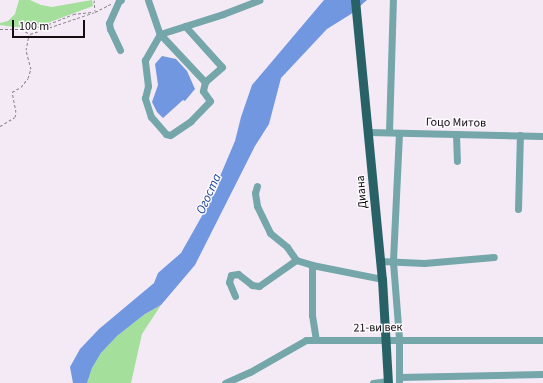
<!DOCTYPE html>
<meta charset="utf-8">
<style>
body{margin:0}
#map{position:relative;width:543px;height:383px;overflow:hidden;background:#f4eaf5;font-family:"Source Sans 3",sans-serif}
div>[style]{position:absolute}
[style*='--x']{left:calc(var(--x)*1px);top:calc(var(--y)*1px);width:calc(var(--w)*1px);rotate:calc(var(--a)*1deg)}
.green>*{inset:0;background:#a4df9c}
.water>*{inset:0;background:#7197e1}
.path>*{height:1px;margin-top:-0.5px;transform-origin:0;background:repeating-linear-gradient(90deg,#89828a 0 3px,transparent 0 5px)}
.minor>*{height:7px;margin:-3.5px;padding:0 3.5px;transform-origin:3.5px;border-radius:3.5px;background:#74a6aa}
.major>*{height:9px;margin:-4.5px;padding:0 4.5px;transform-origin:4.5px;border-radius:4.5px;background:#286267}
span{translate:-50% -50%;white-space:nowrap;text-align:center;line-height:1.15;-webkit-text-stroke:3px #fdfafe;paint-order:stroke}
.street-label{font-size:12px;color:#110d11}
.water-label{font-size:13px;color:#1d459b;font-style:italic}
.scale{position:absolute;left:12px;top:20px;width:73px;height:18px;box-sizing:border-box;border:2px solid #110d11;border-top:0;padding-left:5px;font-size:12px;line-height:14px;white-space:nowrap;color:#110d11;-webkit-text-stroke:3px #fdfafe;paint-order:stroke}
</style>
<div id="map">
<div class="green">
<i style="clip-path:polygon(19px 0,30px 0,41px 5px,52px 7px,92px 0,93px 6px,42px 25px,15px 27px,0 25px,0 23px,8px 21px,15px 14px)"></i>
<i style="clip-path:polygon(161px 305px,142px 334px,131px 383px,87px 383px,92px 368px,101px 353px,117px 336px,145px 314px)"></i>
</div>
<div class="water">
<i style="clip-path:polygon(324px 0,367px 0,351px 14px,327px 29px,281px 78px,269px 124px,255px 146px,195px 265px,161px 305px,145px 314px,117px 336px,101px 353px,92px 368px,87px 383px,73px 383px,70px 367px,80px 349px,99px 329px,154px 283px,158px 273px,181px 253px,207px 207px,235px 141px,241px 117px,252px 85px)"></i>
<i style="clip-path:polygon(162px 56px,176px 59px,187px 71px,195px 89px,185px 101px,183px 100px,163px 118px,157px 112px,152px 102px,158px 85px,155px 64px)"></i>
</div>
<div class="path">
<i style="--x:94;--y:0;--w:11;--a:85"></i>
<i style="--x:0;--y:29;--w:21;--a:0"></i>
<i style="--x:21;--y:29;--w:10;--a:29"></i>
<i style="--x:30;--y:34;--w:69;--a:-18.7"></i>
<i style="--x:95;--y:12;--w:18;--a:-27"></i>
<i style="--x:22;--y:29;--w:22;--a:-8"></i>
<i style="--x:44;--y:26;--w:31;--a:-22"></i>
<i style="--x:73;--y:14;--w:19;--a:-6"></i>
<i style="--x:0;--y:126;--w:17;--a:-31"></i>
<i style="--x:15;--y:117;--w:5;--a:-79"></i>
<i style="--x:16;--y:112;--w:20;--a:-101"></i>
<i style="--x:12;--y:92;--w:10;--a:-29"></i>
<i style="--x:21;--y:87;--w:11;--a:-52"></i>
<i style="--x:28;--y:78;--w:9;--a:-72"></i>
<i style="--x:31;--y:69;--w:20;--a:-105"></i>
<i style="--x:26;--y:50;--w:15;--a:-79"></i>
</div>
<div class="minor">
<i style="--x:148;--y:0;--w:36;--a:71"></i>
<i style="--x:160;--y:34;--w:66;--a:-17.6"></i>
<i style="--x:223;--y:14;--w:39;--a:-21"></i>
<i style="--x:185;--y:26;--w:55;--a:47.9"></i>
<i style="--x:222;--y:67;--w:23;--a:139"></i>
<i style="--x:160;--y:34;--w:66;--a:46.8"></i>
<i style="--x:205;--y:82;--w:9;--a:103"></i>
<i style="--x:203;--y:91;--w:12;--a:55"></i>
<i style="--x:210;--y:101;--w:28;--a:134"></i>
<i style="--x:191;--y:121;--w:25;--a:146"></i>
<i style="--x:170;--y:135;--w:4;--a:-166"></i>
<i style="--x:166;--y:134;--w:23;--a:-131"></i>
<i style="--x:151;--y:117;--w:20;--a:-108"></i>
<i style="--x:145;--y:98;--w:12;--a:-76"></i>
<i style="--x:148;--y:86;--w:26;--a:-97"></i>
<i style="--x:145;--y:60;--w:30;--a:-60"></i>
<i style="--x:120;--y:50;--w:23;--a:-115"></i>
<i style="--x:110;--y:29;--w:6;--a:-99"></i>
<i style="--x:109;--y:23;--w:24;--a:-66"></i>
<i style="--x:119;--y:1;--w:2;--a:-27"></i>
<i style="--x:368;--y:132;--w:175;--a:1.3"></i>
<i style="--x:389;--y:132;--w:132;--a:-88.3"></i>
<i style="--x:399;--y:133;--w:129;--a:92.7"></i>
<i style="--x:393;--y:262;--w:77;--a:85.5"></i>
<i style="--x:399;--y:339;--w:44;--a:90"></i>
<i style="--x:456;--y:134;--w:27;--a:88"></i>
<i style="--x:257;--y:186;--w:7;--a:106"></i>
<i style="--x:255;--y:193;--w:13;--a:81"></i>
<i style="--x:257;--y:206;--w:30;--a:64"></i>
<i style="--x:270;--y:233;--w:22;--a:39"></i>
<i style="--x:287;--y:247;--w:16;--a:55"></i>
<i style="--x:296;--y:260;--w:17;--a:17"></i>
<i style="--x:312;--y:265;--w:71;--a:11.3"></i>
<i style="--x:518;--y:209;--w:74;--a:-88.5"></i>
<i style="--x:380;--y:261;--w:44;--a:2.6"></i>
<i style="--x:424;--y:263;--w:70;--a:-4.9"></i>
<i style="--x:312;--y:265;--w:50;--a:90"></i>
<i style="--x:312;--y:315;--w:25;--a:81"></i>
<i style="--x:235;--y:296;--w:15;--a:-113"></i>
<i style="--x:229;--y:282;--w:7;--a:-74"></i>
<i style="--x:231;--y:275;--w:7;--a:-8"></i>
<i style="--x:238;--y:274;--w:18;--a:38"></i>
<i style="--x:252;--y:285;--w:7;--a:8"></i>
<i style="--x:259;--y:286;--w:45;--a:-35.1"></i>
<i style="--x:399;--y:377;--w:144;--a:-1.2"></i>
<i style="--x:225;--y:383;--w:27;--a:-24"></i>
<i style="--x:250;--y:372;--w:64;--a:-29.7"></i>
<i style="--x:306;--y:340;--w:237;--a:0"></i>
<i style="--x:373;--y:383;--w:15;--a:-8"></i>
</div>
<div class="major">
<i style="--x:355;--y:0;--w:280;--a:84.5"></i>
<i style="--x:382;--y:279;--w:104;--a:86.7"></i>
</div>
<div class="street-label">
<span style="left:456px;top:123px;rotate:1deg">Гоцо Митов</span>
<span style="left:362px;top:192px;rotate:-95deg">Диана</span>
<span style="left:378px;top:328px;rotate:-1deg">21-ви век</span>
</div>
<div class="water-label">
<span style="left:209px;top:194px;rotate:-66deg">Огоста</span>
</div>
<div class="scale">100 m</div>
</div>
